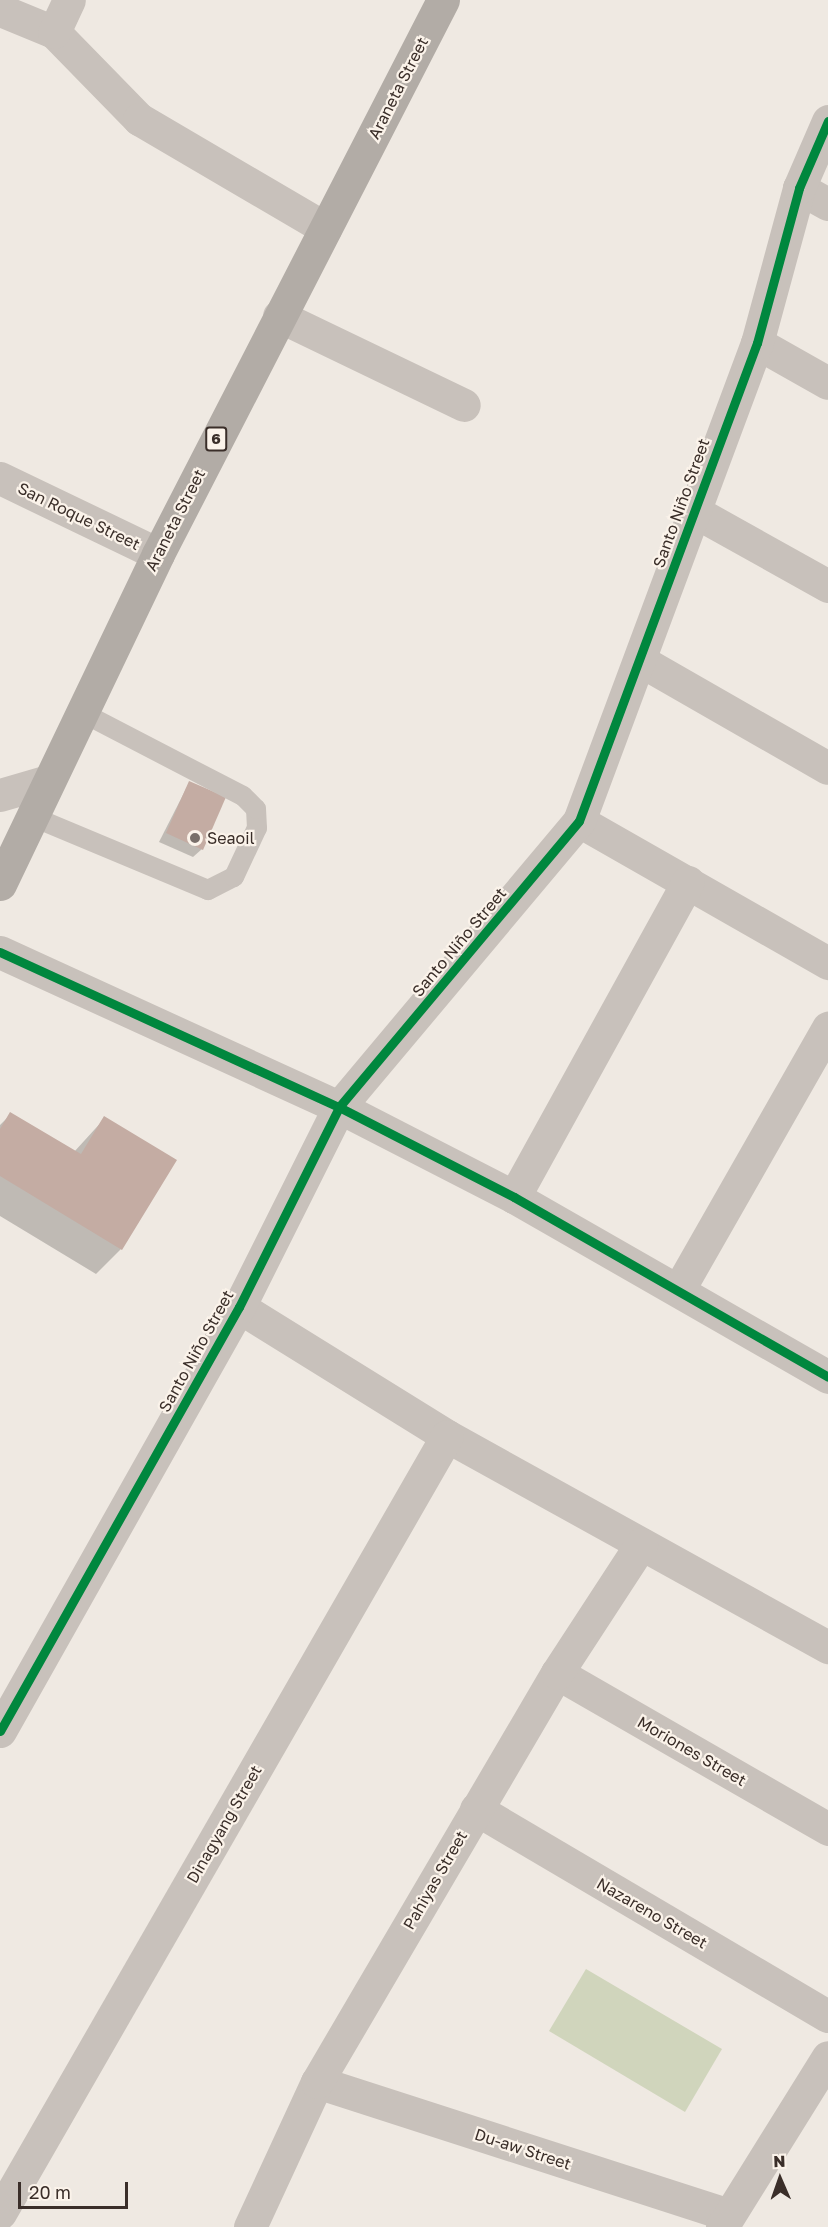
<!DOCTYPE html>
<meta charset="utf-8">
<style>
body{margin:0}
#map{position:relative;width:828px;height:2227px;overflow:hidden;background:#efe9e2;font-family:"Golos Text",sans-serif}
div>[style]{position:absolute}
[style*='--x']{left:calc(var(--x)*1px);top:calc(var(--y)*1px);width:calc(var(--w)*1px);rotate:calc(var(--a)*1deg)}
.green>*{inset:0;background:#d0d5bc}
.shadow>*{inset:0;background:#0003}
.building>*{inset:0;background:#c4aca3}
.service>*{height:20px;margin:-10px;padding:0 10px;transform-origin:10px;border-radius:10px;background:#c8c1bb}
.minor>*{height:33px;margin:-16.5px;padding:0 16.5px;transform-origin:16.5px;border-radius:16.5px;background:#c8c1bb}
.tertiary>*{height:33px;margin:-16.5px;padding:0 16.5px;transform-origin:16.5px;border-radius:16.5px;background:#c8c1bb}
.trunk>*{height:33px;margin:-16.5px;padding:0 16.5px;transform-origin:16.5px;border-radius:16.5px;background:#b2aca6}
.cycleway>*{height:9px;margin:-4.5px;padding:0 4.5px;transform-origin:4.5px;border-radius:4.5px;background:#00873e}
.dots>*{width:16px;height:16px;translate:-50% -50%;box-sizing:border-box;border:3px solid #fbf3ea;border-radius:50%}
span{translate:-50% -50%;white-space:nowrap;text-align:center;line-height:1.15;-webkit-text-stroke:4.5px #fbf3ea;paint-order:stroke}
.shield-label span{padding:2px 4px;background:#fbf3ea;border:2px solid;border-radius:4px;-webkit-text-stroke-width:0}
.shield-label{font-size:15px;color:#3a2e29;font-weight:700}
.street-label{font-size:16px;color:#3a2e29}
.poi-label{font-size:16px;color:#3a2e29}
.left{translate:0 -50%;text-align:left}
.north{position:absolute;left:750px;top:2149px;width:60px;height:60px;-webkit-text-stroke:4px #fbf3ea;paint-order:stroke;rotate:358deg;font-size:16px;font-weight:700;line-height:24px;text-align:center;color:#3a2e29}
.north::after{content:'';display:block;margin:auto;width:21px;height:27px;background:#3a2e29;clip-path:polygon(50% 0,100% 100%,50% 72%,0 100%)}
.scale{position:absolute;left:18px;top:2182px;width:110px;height:27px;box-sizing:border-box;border:3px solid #3a2e29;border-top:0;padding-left:8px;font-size:18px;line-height:21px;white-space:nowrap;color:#3a2e29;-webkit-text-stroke:4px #fbf3ea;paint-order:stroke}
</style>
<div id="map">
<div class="green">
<i style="clip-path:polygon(586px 1969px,722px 2049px,685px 2112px,549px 2031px)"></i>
</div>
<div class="shadow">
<i style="clip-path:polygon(189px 783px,202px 849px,193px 857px,159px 842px)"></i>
<i style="clip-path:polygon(11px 1114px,74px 1152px,105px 1118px,121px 1249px,96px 1274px,0 1216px,0 1125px)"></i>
</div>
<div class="building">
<i style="clip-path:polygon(189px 781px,226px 797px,203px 850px,166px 833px)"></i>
<i style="clip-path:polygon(10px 1112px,81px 1154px,104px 1116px,177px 1160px,122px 1250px,0 1176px,0 1129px)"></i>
</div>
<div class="service">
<i style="--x:31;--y:816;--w:192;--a:22.7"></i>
<i style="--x:208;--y:890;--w:29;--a:-27"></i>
<i style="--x:234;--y:877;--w:54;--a:-64.9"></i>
<i style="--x:257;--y:828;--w:19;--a:-93"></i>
<i style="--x:256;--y:809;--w:18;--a:-135"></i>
<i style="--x:243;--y:796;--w:182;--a:-152.6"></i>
</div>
<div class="minor">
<i style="--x:0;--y:10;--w:58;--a:22.2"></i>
<i style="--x:54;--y:32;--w:122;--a:45.7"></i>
<i style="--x:139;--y:119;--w:216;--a:30.4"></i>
<i style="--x:54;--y:32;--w:35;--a:-65"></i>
<i style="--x:799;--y:188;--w:33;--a:29"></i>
<i style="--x:279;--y:316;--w:205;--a:25.7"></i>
<i style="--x:757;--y:343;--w:81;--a:29.4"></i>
<i style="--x:0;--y:478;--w:175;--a:25.7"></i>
<i style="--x:692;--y:510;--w:156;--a:29.2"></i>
<i style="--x:641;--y:661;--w:215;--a:29.8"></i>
<i style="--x:579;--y:821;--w:287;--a:29.7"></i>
<i style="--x:0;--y:952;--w:373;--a:24.6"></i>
<i style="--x:339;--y:1107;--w:197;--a:27.2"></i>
<i style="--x:514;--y:1197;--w:362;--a:29.8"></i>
<i style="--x:514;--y:1197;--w:360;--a:-61.1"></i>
<i style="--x:679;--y:1289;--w:301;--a:-60.3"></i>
<i style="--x:239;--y:1307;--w:245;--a:31.8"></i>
<i style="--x:447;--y:1436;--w:436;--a:29"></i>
<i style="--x:557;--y:1673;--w:313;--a:29.9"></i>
<i style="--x:0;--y:1731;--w:487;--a:-60.6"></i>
<i style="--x:239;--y:1307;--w:224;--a:-63.4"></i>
<i style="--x:339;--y:1107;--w:373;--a:-50"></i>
<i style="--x:579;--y:821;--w:510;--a:-69.58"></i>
<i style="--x:757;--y:343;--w:161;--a:-74.8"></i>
<i style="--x:799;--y:188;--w:73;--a:-66.6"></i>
<i style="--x:476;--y:1809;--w:408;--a:30.5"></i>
<i style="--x:317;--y:2082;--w:432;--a:17.9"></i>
<i style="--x:0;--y:2213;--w:896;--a:-60.09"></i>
<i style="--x:250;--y:2227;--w:160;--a:-65.2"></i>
<i style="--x:317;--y:2082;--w:474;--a:-59.6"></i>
<i style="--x:557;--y:1673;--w:154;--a:-56.9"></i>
<i style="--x:722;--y:2227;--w:200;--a:-58.1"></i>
</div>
<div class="tertiary">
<i style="--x:0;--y:795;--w:47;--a:-16.1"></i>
</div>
<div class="trunk">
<i style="--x:0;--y:884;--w:366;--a:-64.4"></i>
<i style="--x:158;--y:554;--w:623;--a:-62.78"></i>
</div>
<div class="cycleway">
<i style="--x:0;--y:952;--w:373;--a:24.6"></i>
<i style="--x:339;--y:1107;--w:197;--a:27.2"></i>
<i style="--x:514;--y:1197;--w:362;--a:29.8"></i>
<i style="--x:0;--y:1731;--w:487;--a:-60.6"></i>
<i style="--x:239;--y:1307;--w:224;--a:-63.4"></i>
<i style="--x:339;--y:1107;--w:373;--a:-50"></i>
<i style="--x:579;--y:821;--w:510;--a:-69.58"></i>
<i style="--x:757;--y:343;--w:161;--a:-74.8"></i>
<i style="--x:799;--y:188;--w:73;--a:-66.6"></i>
</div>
<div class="dots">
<i style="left:195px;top:838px;background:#796f6a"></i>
</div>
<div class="shield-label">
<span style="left:216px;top:439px">6</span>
</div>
<div class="street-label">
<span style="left:398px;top:88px;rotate:-63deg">Araneta Street</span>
<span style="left:681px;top:503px;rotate:-70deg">Santo Niño Street</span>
<span style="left:79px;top:516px;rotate:26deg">San Roque Street</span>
<span style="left:175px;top:520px;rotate:-63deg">Araneta Street</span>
<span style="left:459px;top:942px;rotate:-50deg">Santo Niño Street</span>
<span style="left:196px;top:1351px;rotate:-61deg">Santo Niño Street</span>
<span style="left:692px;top:1751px;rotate:30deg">Moriones Street</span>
<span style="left:224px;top:1824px;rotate:-60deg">Dinagyang Street</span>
<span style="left:435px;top:1880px;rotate:-60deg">Pahiyas Street</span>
<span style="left:652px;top:1913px;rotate:30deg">Nazareno Street</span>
<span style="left:523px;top:2149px;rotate:18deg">Du-aw Street</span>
</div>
<div class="poi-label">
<span class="left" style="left:207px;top:838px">Seaoil</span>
</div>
<div class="north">N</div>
<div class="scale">20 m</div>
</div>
